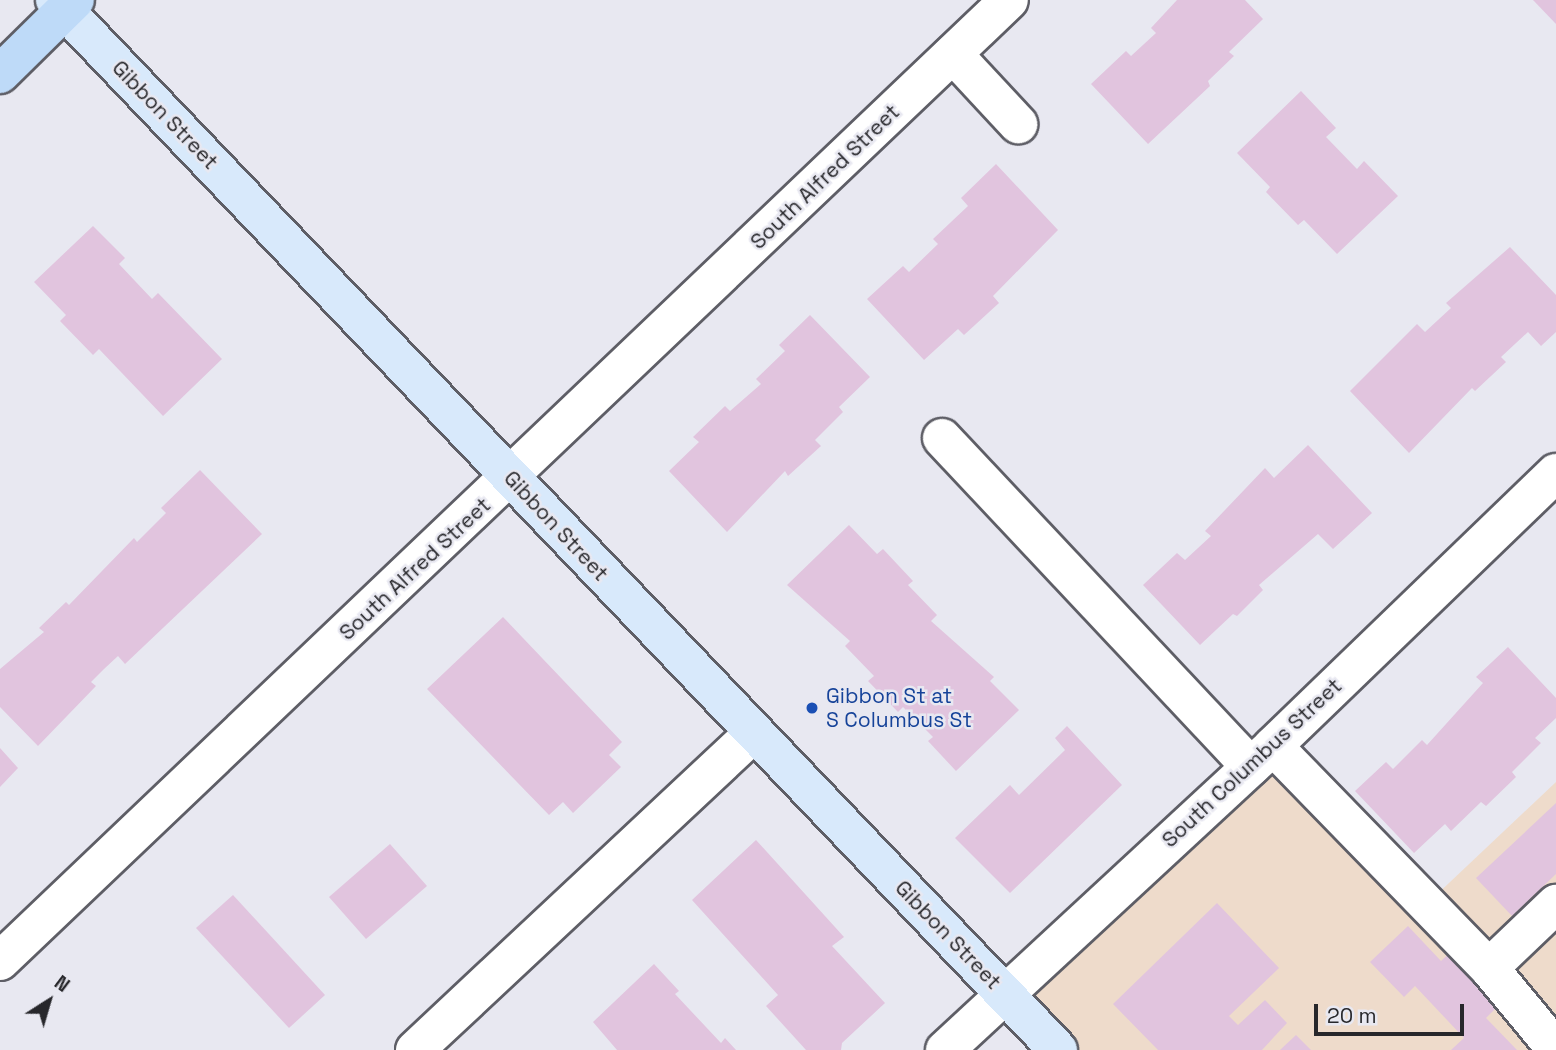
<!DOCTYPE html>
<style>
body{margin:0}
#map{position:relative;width:1556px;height:1050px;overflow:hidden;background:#e8e8f1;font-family:"Space Grotesk",sans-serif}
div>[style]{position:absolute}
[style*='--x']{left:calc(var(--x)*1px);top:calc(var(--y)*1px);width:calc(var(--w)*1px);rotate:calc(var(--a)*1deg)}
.commercial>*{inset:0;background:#eedbcb}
.building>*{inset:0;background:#e1c4de}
.roads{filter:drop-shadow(2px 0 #5e5e66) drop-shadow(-2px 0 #5e5e66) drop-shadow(0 2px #5e5e66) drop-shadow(0 -2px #5e5e66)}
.minor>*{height:38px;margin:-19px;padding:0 19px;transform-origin:19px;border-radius:19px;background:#fff}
.major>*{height:38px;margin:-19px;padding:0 19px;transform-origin:19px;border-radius:19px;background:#d8e9fb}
.highway>*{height:38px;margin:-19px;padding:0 19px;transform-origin:19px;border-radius:19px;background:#bedaf8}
.dots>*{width:19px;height:19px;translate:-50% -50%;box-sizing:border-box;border:4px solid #e8e8f1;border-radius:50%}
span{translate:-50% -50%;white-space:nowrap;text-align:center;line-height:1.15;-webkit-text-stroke:5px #e8e8f1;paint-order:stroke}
.street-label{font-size:21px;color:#27272b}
.transit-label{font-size:21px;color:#164399}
.left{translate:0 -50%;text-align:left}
.north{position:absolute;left:14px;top:966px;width:70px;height:70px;-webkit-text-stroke:5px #e8e8f1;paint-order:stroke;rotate:37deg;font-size:19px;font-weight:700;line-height:28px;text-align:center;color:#27272b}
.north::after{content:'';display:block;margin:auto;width:24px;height:32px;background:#27272b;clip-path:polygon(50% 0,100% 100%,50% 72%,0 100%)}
.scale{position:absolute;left:1314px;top:1004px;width:150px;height:32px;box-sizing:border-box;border:4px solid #27272b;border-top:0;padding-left:9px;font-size:21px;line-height:24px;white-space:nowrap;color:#27272b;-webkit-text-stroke:5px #e8e8f1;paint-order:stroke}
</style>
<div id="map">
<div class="commercial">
<i style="clip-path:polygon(1274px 735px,1431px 900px,1556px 782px,1556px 1050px,1066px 1050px,1007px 988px)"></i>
</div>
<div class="building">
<i style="clip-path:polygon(1177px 0,1245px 0,1263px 19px,1229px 52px,1234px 56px,1208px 81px,1210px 86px,1148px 144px,1091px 84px,1126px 51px,1131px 56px,1156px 33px,1151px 28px)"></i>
<i style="clip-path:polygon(1533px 0,1556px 0,1556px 24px)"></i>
<i style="clip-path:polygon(1301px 91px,1336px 128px,1326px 137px,1357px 169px,1364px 161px,1398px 196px,1337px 254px,1304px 220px,1298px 225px,1266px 192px,1270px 187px,1237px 153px)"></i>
<i style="clip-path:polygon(996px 164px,1058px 230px,993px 296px,999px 303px,964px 335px,958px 329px,924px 360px,867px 299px,903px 266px,909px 272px,938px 244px,933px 239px,968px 206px,961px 198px)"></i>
<i style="clip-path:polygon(93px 226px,125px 258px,119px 264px,152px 299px,158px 293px,222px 359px,163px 416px,99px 349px,93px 355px,60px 321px,66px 315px,34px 282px)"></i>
<i style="clip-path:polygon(1510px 247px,1556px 295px,1556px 332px,1541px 346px,1528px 332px,1501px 357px,1506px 362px,1475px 391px,1472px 388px,1409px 453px,1350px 391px,1417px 324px,1425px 332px,1451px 308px,1446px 303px)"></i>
<i style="clip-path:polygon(810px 315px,870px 377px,839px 407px,843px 412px,815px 440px,821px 446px,788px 476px,785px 471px,727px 532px,669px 471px,699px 442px,693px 437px,725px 406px,730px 411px,761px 384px,756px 379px,785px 351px,779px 345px)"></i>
<i style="clip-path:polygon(1308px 445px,1372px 513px,1333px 549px,1318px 534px,1259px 585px,1263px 590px,1237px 616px,1233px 614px,1200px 645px,1143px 585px,1177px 553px,1185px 560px,1211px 536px,1205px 531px,1265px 468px,1274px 478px)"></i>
<i style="clip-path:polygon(200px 470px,262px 534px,125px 664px,118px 656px,104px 669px,91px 682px,96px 686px,38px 746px,0 707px,0 669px,44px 632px,39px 628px,66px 602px,69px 605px,134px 538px,137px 542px,166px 513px,161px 508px)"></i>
<i style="clip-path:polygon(849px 525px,877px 554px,883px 549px,913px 581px,908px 585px,937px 615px,931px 621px,994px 677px,990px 681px,1019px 710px,956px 771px,928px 741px,933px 737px,903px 707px,898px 712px,868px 681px,874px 676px,845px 646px,850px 641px,787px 585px)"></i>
<i style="clip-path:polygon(503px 617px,622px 742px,609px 755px,621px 767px,573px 813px,563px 802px,549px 815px,427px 689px)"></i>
<i style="clip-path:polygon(1508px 647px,1556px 698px,1556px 718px,1535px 738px,1541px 743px,1512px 772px,1516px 777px,1486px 806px,1481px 802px,1451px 831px,1445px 824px,1414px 853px,1355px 791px,1386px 762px,1393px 769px,1422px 740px,1427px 745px,1483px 683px,1476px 677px)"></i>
<i style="clip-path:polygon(1067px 726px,1122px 785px,1010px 893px,955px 838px,1010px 785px,1019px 795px,1065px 750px,1055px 738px)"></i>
<i style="clip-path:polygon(0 748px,18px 768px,0 787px)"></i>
<i style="clip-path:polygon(1556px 803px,1556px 874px,1512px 916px,1476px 878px)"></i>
<i style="clip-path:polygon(756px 840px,844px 937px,832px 946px,885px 1003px,842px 1043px,841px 1050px,806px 1050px,766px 1006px,778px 995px,692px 900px)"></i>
<i style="clip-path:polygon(390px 844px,427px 886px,366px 939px,329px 897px)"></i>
<i style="clip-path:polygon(233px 895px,325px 995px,289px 1028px,196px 928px)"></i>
<i style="clip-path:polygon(1217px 903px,1279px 968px,1229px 1016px,1238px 1025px,1265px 1000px,1287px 1023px,1262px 1050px,1158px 1050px,1113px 1004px)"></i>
<i style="clip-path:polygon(1408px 926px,1441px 961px,1453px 950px,1502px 1002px,1486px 1018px,1517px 1050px,1451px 1050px,1464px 1038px,1415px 986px,1404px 997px,1370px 962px)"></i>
<i style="clip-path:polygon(654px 964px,679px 991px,675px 994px,721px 1043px,725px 1038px,736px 1050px,617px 1050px,593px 1022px)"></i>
<i style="clip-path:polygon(1296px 1035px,1311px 1050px,1280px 1050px)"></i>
</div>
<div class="roads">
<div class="minor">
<i style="--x:953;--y:54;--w:96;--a:47.1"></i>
<i style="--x:942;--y:438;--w:451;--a:46.8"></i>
<i style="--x:1273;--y:746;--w:310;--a:45.8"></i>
<i style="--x:1489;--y:968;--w:93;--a:-43.7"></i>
<i style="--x:0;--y:961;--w:1393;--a:-43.6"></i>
<i style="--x:1489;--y:968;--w:105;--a:50.4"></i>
<i style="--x:415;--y:1050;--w:464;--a:-43.1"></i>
<i style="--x:945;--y:1050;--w:447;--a:-42.8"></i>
<i style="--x:1273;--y:746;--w:393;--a:-44"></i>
</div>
<div class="major">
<i style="--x:55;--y:0;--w:1452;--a:46.31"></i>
</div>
<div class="highway">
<i style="--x:0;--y:74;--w:105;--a:-44.6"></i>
</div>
</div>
<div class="dots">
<i style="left:812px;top:708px;background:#1a4fb4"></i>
</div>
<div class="street-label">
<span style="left:165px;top:115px;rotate:46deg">Gibbon Street</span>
<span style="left:825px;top:177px;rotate:-44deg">South Alfred Street</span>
<span style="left:556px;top:526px;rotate:47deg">Gibbon Street</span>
<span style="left:415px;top:569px;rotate:-43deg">South Alfred Street</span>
<span style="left:1252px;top:763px;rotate:-43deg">South Columbus Street</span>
<span style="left:948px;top:935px;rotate:46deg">Gibbon Street</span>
</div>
<div class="transit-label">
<span class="left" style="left:826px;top:708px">Gibbon St at<br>S Columbus St</span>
</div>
<div class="north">N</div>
<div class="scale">20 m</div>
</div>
